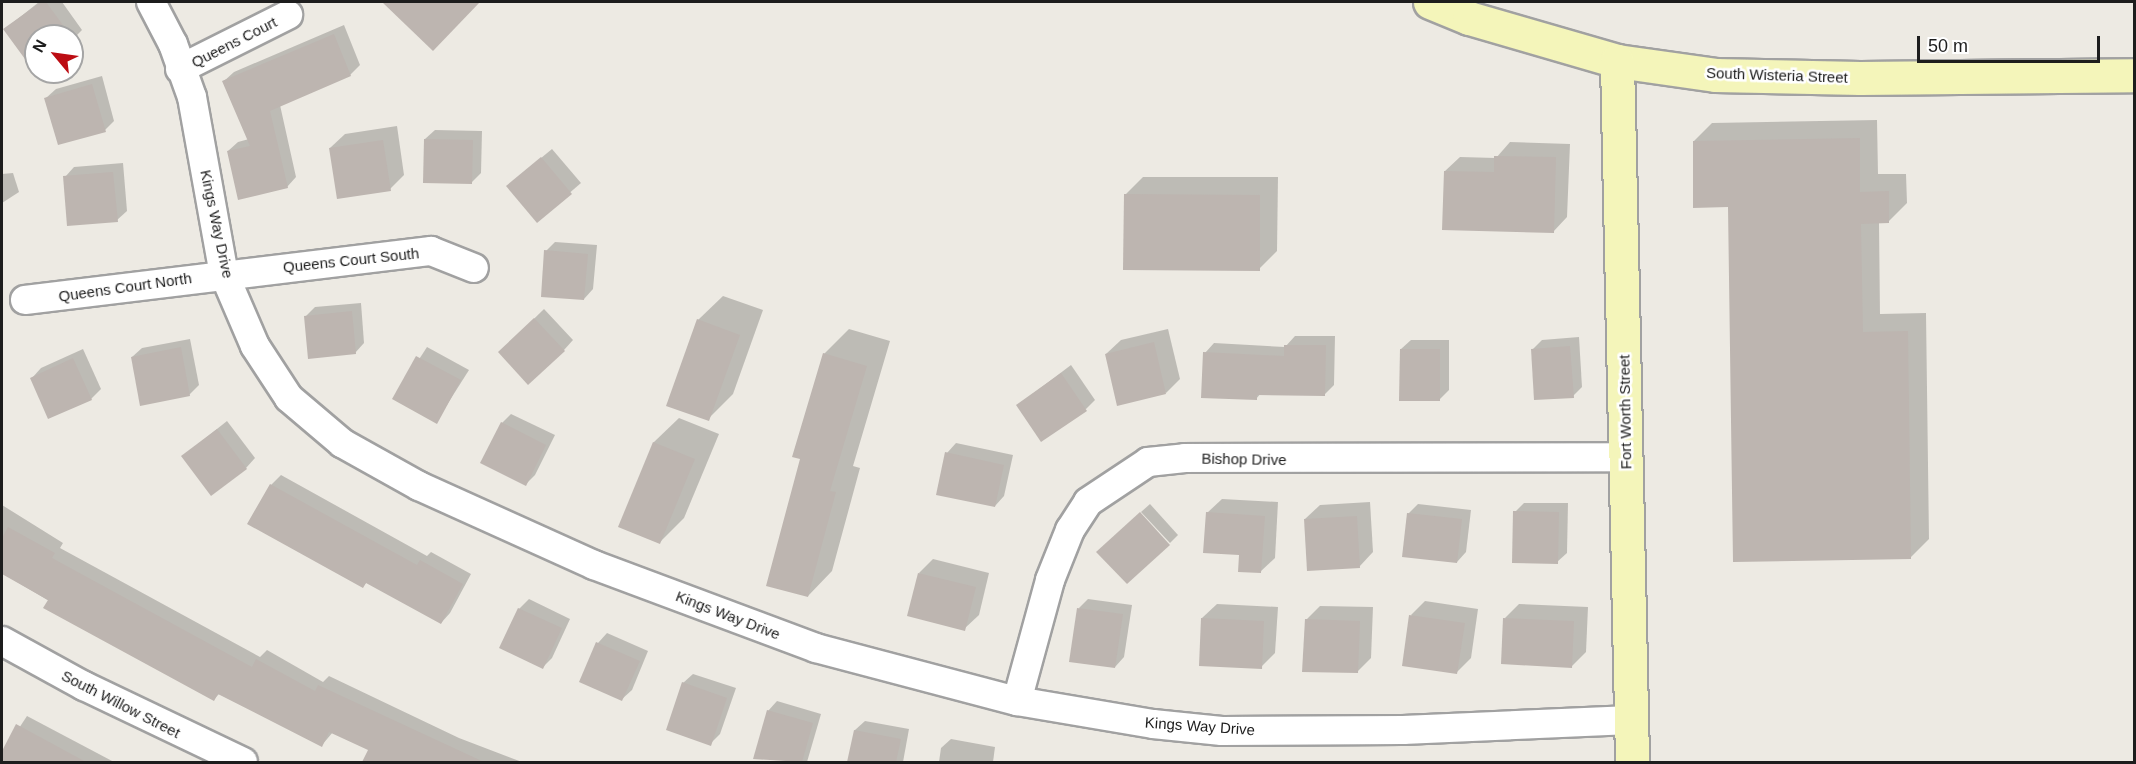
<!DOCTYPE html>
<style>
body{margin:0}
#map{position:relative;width:2136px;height:764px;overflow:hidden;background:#edeae3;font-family:Arial,sans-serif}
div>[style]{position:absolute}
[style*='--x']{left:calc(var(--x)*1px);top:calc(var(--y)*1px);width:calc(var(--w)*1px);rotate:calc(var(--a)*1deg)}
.shadow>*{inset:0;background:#0003}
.building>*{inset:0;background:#bdb5b0}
.roads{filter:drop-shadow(2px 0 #a1a1a1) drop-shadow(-2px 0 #a1a1a1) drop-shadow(0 2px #a1a1a1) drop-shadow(0 -2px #a1a1a1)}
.street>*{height:28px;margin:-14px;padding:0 14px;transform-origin:14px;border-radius:14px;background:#fff}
.secondary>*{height:33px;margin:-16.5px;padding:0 16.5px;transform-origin:16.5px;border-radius:16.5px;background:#f4f5ba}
span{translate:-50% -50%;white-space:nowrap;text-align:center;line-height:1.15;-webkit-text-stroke:5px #fff;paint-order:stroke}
.street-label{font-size:15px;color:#1d1d1d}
.frame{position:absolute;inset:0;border:3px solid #1d1d1d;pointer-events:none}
.north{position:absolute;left:24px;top:24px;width:60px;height:60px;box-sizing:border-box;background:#fff;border:2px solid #a5a5a5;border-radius:50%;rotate:299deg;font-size:16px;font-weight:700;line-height:24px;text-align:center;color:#1d1d1d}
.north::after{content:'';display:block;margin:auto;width:21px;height:27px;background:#bc0d13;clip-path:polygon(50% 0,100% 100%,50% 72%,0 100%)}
.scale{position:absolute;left:1917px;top:36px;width:183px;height:27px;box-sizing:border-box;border:3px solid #1d1d1d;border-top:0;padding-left:8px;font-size:18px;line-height:21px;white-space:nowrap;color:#1d1d1d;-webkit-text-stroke:4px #fff;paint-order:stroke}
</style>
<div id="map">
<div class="shadow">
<i style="clip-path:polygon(39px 2px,62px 2px,82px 30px,72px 40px,72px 36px,36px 36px,36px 66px,5px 29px)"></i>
<i style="clip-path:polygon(385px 2px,479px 2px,433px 48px)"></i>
<i style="clip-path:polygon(344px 25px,360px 65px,350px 75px,280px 105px,296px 177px,287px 187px,228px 151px,238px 142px,249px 139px,224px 81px,234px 72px)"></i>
<i style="clip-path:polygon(102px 76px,114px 121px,105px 130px,46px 98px,56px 89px)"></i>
<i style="clip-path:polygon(1877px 120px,1878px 174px,1906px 174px,1907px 203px,1888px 222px,1879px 222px,1880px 314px,1926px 313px,1929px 539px,1911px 557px,1694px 141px,1712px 123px)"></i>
<i style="clip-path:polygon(397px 126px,404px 175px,390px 189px,330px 148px,345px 134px)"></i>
<i style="clip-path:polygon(435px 130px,482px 131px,481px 173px,471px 183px,425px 139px)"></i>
<i style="clip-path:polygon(1510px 142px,1570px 144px,1567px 217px,1553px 232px,1445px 171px,1460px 157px,1496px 158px)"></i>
<i style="clip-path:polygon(552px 149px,581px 183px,537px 221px,518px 177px)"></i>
<i style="clip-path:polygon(123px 163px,127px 211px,117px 220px,65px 177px,74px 167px)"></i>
<i style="clip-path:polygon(13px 173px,19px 192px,2px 203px,2px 174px)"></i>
<i style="clip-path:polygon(1143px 177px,1278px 177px,1277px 251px,1259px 269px,1125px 195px)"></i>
<i style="clip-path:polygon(555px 242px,597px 245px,593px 289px,584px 299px,546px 251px)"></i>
<i style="clip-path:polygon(723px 296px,763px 310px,733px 394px,708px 419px,698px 320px)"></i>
<i style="clip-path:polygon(361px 303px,364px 343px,355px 353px,305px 317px,315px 307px)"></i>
<i style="clip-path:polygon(544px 309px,573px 340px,564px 350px,500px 352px)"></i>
<i style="clip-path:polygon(849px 329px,890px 341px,853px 466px,860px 468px,832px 571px,808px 596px,801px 458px,824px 354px)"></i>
<i style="clip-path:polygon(1168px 329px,1180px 379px,1166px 393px,1106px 354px,1121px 340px)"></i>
<i style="clip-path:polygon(1295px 336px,1335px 336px,1334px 385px,1325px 394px,1261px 393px,1256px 399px,1205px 353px,1214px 343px,1285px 347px)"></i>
<i style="clip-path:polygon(1579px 337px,1582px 387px,1573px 396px,1533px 349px,1542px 340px)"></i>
<i style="clip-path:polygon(190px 339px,199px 385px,189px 395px,132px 357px,142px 348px)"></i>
<i style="clip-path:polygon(1411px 340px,1449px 340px,1449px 390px,1439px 400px,1401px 349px)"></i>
<i style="clip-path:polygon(427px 347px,469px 370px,436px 422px,394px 398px)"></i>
<i style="clip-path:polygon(83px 349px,101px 389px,91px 399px,32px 378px,41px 368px)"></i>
<i style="clip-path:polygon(1071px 365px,1095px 400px,1086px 409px,1018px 405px)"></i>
<i style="clip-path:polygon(511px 414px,555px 435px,535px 475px,526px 484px,502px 423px)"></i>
<i style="clip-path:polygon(679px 418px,719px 434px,684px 518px,660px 542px,620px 526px,654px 442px)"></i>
<i style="clip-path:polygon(227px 421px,255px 458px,246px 468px,183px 456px)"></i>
<i style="clip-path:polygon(956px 443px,1013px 455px,1004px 496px,995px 506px,947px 453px)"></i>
<i style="clip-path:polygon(281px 475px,427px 556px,431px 552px,471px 574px,450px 613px,441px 623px,367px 582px,363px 586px,271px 485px)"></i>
<i style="clip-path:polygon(1222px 499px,1278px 502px,1275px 558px,1260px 572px,1207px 513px)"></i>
<i style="clip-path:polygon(1370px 502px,1373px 552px,1359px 567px,1305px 519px,1320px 505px)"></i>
<i style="clip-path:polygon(1524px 503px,1568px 503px,1567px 553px,1557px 562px,1515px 512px)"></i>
<i style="clip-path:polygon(1150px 504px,1178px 535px,1170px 543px,1141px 512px)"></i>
<i style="clip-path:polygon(1418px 504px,1471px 510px,1466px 552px,1457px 562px,1408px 514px)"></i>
<i style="clip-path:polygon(2px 505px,63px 543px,60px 548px,260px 657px,267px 650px,323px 682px,329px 676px,459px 738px,522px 762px,373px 762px,365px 759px,370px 749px,333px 732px,322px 745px,219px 694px,214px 699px,2px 573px)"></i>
<i style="clip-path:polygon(933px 559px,989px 573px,979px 615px,964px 629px,919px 573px)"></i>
<i style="clip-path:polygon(529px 599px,570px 619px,552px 658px,543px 667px,519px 609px)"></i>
<i style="clip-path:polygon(1088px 599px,1132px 605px,1124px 657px,1115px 667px,1079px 608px)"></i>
<i style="clip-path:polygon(1425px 601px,1478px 609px,1471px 658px,1457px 672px,1411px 615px)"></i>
<i style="clip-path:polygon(1217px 604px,1278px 607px,1275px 653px,1261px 667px,1202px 618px)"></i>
<i style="clip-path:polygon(1519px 604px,1588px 607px,1586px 652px,1572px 666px,1505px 618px)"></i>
<i style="clip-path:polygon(1320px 606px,1373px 607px,1371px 658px,1357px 672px,1306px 620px)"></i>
<i style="clip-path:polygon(607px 633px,648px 651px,632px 690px,622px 699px,581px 681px,598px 643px)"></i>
<i style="clip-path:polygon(693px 674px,736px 688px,720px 734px,710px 744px,683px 683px)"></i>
<i style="clip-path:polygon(777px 701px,821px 714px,807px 762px,755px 758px,768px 711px)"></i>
<i style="clip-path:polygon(27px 716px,114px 762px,2px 762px,2px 754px)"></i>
<i style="clip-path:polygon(865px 721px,909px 729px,903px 762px,849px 762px,855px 730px)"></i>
<i style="clip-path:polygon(951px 739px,995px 747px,993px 762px,939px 762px,941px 748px)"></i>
</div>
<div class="building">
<i style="clip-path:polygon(41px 2px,46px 2px,71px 36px,36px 36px,36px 67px,33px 70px,3px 29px)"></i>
<i style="clip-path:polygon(382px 2px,480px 2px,433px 51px)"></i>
<i style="clip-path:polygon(334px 34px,351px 76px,270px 111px,288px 188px,238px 200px,227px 151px,250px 146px,222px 81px)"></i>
<i style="clip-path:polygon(92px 84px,106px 132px,58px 145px,44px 98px)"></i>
<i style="clip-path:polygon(1860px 138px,1860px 192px,1889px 191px,1889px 223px,1861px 224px,1863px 332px,1908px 331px,1911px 559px,1733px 562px,1728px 207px,1693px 208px,1693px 141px)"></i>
<i style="clip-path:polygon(424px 139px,473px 140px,472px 184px,423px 183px)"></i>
<i style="clip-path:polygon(383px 140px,391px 191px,337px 199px,329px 148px)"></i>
<i style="clip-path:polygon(1494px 156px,1556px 157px,1554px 233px,1442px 230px,1444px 171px,1494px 172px)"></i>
<i style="clip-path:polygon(541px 157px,572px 194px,537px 223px,506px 186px)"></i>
<i style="clip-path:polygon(113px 172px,118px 222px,67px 226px,63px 176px)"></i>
<i style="clip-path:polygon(1124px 194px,1260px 195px,1260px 271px,1123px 270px)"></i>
<i style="clip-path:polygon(544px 250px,588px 254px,584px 300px,541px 297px)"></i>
<i style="clip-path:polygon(352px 311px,356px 354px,308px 359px,304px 316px)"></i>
<i style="clip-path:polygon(534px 318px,565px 351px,528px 385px,498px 352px)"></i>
<i style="clip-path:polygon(697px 319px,740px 335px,709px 421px,666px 406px)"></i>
<i style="clip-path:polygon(1154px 342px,1166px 394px,1117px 406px,1105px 354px)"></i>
<i style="clip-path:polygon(1284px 345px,1326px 345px,1325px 396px,1257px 395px,1257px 400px,1201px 398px,1203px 352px,1284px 356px)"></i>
<i style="clip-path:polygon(1570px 346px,1574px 398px,1534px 400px,1531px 349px)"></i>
<i style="clip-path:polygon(181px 347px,190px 396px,140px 406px,131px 357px)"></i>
<i style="clip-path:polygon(1400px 349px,1440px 349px,1440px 401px,1399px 401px)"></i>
<i style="clip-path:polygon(823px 353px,867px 366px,830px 491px,836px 492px,808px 597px,766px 586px,800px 459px,792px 457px)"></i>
<i style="clip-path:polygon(416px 356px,461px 380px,437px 424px,392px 399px)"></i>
<i style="clip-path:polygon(73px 358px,92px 400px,48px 419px,30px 378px)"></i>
<i style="clip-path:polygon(1061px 373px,1087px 411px,1041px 442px,1016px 405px)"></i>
<i style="clip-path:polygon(501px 422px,546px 445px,526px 486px,480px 463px)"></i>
<i style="clip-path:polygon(217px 429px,247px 469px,211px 496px,181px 456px)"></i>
<i style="clip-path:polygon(653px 442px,695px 459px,660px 544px,618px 527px)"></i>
<i style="clip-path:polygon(945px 452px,1004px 465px,995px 507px,936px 495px)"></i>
<i style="clip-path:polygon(270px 484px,417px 565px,420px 560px,463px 584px,441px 624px,366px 583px,363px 588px,247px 524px)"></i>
<i style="clip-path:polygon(1513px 511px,1559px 512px,1558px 564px,1512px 563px)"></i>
<i style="clip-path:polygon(1140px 512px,1170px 545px,1127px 584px,1096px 552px)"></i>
<i style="clip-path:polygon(1206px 512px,1265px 516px,1261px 573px,1238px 572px,1239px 555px,1203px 553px)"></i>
<i style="clip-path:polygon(1407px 513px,1462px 519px,1457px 563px,1402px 557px)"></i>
<i style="clip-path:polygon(1357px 516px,1360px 568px,1307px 571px,1304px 519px)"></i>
<i style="clip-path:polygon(8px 527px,55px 553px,52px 558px,252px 667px,256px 659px,315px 691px,318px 685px,484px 762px,362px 762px,368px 750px,329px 732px,322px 747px,218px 694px,214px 701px,43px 608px,48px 600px,2px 574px,2px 538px)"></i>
<i style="clip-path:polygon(918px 573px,976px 587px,965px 631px,907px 616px)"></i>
<i style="clip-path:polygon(518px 608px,562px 628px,543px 669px,499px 648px)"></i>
<i style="clip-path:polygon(1077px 608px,1123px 614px,1115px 668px,1069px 662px)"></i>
<i style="clip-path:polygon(1409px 615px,1465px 623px,1457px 674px,1402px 666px)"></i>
<i style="clip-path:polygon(1201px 618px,1264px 621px,1262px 669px,1199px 666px)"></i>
<i style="clip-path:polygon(1503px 618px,1574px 621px,1572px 668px,1501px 664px)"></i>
<i style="clip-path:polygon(1305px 619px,1360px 621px,1358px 673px,1302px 672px)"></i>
<i style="clip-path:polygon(596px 642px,640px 661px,622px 701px,579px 682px)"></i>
<i style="clip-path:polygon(682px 682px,727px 698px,711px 746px,666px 730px)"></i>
<i style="clip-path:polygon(767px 710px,813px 723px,802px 762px,753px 759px)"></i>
<i style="clip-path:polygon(16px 724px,86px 762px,2px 762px,2px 751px)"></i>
<i style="clip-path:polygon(854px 730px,901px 739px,896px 762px,847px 762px)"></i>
</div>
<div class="roads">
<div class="street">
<i style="--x:151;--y:2;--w:47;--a:62.4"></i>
<i style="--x:173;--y:44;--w:56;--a:70.3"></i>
<i style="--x:192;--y:97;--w:180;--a:79.8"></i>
<i style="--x:224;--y:274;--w:78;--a:66.7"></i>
<i style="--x:255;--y:346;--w:62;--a:56.8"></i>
<i style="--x:289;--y:398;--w:70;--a:40.3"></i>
<i style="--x:342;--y:443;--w:88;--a:29.2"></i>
<i style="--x:419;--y:486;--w:192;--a:24.3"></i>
<i style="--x:594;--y:565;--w:237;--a:20.5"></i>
<i style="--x:816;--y:648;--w:208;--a:14.8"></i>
<i style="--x:1017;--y:701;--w:138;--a:9.6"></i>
<i style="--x:1153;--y:724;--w:69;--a:5.8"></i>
<i style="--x:1222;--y:731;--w:181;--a:-0.3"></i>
<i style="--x:1403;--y:730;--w:228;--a:-2.5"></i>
<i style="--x:180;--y:69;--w:121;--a:-26.6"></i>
<i style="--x:25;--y:300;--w:409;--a:-6.9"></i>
<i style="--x:431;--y:251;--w:46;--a:21.6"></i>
<i style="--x:2;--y:641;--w:94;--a:28.8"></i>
<i style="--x:84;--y:686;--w:176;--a:25.5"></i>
<i style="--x:1017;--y:701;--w:125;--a:-74.7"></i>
<i style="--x:1050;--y:580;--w:54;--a:-68.2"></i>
<i style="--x:1070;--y:530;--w:33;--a:-57"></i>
<i style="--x:1088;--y:502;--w:72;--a:-33.7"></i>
<i style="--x:1148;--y:462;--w:37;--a:-6"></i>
<i style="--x:1185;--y:458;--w:441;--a:-0.1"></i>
</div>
<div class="secondary">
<i style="--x:1430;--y:2;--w:42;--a:22.3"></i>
<i style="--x:1469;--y:18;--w:154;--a:16.2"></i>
<i style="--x:1617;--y:61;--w:99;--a:8.1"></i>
<i style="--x:1715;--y:75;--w:145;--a:1.2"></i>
<i style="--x:1860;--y:78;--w:274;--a:-0.6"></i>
<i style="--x:1617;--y:61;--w:701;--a:88.77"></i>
</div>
</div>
<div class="street-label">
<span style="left:234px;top:42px;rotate:-27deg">Queens Court</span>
<span style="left:1777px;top:75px;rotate:2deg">South Wisteria Street</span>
<span style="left:217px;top:224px;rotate:78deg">Kings Way Drive</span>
<span style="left:351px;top:260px;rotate:-6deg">Queens Court South</span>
<span style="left:125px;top:287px;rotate:-8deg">Queens Court North</span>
<span style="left:1625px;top:412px;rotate:-91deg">Fort Worth Street</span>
<span style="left:1244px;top:459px;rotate:1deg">Bishop Drive</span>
<span style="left:728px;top:615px;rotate:21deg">Kings Way Drive</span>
<span style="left:121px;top:704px;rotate:27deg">South Willow Street</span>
<span style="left:1200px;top:726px;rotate:4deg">Kings Way Drive</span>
</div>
<div class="frame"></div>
<div class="north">N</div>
<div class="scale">50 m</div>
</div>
